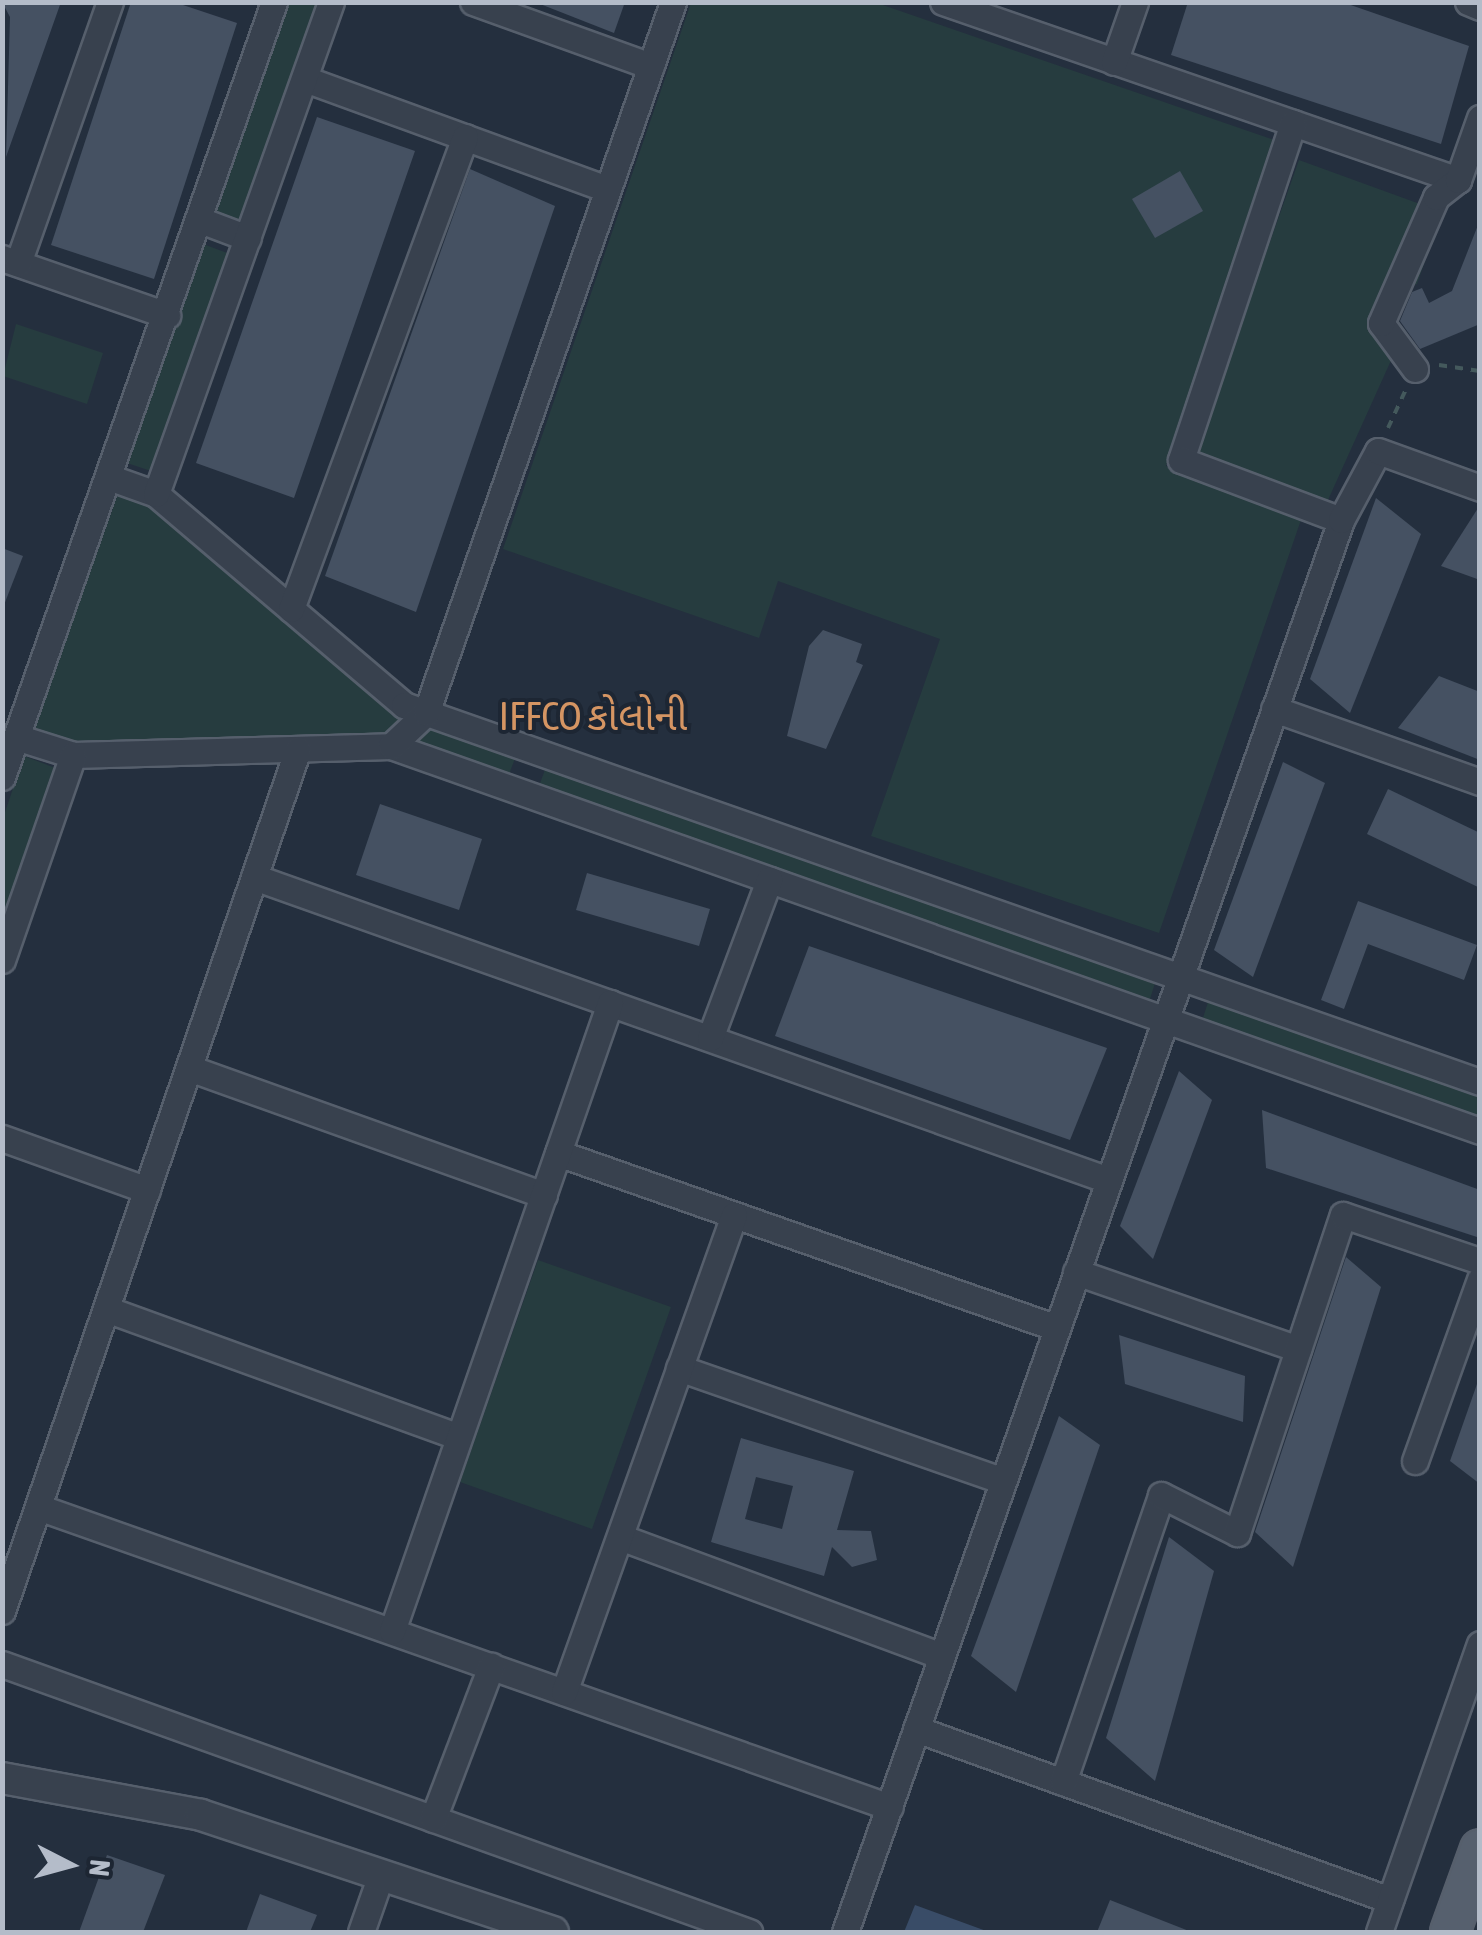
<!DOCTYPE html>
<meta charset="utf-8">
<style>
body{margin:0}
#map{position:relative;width:1482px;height:1935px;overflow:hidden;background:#242f3e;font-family:"Asap Condensed","Noto Sans Gujarati",sans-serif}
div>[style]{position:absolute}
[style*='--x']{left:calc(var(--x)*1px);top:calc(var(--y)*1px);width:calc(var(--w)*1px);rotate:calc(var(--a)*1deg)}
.green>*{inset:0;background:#263c3f}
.water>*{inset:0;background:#394c67}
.building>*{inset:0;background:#455162}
.path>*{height:4px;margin-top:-2px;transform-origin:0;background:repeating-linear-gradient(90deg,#44595c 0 8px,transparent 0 16px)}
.roads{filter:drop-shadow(2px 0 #565f6c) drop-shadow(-2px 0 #565f6c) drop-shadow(0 2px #565f6c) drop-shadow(0 -2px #565f6c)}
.minor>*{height:25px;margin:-12.5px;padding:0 12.5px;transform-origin:12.5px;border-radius:12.5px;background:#38414e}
.tertiary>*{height:30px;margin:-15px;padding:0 15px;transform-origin:15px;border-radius:15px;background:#38414e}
.primary>*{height:38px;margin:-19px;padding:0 19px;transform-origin:19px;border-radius:19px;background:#56606e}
span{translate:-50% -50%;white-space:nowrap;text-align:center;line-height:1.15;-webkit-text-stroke:8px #1d2633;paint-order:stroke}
.quarter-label{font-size:40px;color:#d59563}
.frame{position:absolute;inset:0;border:5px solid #b4bcc9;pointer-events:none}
.north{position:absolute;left:20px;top:1815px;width:100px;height:100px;-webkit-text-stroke:8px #1d2633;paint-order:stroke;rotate:96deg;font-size:28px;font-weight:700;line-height:40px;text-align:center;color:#b4bcc9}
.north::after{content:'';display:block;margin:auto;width:35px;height:45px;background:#b4bcc9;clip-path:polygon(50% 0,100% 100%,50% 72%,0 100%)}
</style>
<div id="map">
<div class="green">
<i style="clip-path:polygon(287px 3px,316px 3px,240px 221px,213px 211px)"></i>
<i style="clip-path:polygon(691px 3px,877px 3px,1277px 141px,1166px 466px,1303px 514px,1159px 933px,871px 836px,940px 639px,778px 581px,759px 638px,503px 549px)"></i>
<i style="clip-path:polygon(1299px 160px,1442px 212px,1417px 284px,1381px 298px,1398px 345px,1328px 500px,1194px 457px)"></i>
<i style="clip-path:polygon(203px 244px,230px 254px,151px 471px,124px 462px)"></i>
<i style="clip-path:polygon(16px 324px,103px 353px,87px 404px,3px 376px)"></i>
<i style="clip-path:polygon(118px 494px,151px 508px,392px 709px,517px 753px,508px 777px,383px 734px,70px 743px,34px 730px)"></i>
<i style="clip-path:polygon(24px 756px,58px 769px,3px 926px,3px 818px)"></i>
<i style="clip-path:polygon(546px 767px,1156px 980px,1150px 999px,539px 786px)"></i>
<i style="clip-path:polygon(1208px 1002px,1479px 1095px,1479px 1116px,1202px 1021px)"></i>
<i style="clip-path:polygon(538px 1260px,671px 1307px,592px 1529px,460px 1482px)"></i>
</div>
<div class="water">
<i style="clip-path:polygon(915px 1905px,989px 1932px,904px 1932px)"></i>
</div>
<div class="building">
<i style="clip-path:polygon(2px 2px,61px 2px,6px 157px,10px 17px)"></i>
<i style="clip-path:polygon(131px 2px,174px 2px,237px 23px,154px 279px,51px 245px)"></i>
<i style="clip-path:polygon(535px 2px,625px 2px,614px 33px)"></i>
<i style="clip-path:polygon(1188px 2px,1342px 2px,1469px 46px,1441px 144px,1171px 55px)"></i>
<i style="clip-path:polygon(317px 117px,415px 151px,294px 498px,196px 463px)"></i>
<i style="clip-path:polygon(470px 169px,555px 206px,416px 612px,325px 576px)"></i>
<i style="clip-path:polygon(1180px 171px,1203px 211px,1155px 238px,1132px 199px)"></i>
<i style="clip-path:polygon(1480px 220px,1480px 324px,1420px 349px,1400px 321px,1412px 292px,1422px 288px,1429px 303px,1452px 291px)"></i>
<i style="clip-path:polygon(1376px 498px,1421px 534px,1350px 713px,1310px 679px)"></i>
<i style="clip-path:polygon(1480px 505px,1480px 580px,1441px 566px)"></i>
<i style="clip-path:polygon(2px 548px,23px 556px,4px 605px,2px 605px)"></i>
<i style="clip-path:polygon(823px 630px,862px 644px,856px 662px,863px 665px,826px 749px,787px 736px,809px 646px)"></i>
<i style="clip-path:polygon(1439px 676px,1480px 692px,1480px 760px,1398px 728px)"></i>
<i style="clip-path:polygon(1283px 762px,1325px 783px,1253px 977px,1214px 950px)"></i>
<i style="clip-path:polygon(1388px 789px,1480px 833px,1480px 888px,1367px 834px)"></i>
<i style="clip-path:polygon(380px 804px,482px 839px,459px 910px,356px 875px)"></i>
<i style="clip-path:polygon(587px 873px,710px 909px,699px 946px,576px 910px)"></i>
<i style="clip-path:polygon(1358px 901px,1477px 945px,1464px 980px,1368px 944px,1344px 1009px,1321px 1000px)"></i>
<i style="clip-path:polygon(809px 946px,1107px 1048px,1070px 1140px,775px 1036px)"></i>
<i style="clip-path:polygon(1179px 1071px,1212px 1100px,1153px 1259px,1120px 1226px)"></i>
<i style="clip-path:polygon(1262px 1110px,1480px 1190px,1480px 1238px,1266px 1168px)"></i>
<i style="clip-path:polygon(1346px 1257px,1381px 1287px,1293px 1567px,1255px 1532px)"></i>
<i style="clip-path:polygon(1119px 1335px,1245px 1376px,1243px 1422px,1125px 1384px)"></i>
<i style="clip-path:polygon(1477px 1384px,1480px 1385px,1480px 1484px,1450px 1461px)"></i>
<i style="clip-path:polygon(1059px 1416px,1100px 1445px,1016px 1692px,971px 1656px)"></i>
<i style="clip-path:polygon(evenodd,741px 1438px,854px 1471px,837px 1530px,871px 1531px,877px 1560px,852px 1567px,832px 1547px,824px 1576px,711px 1542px,741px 1438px,756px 1477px,793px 1486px,782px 1529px,745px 1519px,756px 1477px)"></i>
<i style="clip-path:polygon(1169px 1537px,1214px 1571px,1155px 1781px,1106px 1738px)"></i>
<i style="clip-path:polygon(107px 1855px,165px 1875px,143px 1932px,79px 1932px)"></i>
<i style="clip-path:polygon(260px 1894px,317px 1915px,310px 1932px,246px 1932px)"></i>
<i style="clip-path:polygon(1110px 1900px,1189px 1931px,1189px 1932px,1097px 1932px)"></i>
</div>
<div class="path">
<i style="--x:1439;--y:365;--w:41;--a:8.3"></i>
<i style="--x:1388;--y:428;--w:45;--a:-65.1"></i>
</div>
<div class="roads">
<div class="minor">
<i style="--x:473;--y:2;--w:189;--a:19.8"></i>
<i style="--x:943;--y:2;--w:545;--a:19.07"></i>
<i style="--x:1468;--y:2;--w:13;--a:23"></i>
<i style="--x:1114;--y:62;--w:64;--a:-70.7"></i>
<i style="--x:305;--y:79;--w:322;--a:20"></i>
<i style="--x:1293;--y:123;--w:355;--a:108.4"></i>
<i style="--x:1181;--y:460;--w:171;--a:20.6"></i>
<i style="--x:200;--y:220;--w:51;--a:20.6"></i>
<i style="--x:2;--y:258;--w:175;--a:19.1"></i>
<i style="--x:18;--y:263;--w:277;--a:-70.6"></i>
<i style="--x:1415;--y:369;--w:57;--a:-126.5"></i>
<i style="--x:1381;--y:323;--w:137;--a:-66.4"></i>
<i style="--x:1436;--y:197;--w:28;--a:-38"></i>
<i style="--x:1458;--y:180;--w:66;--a:-70.5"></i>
<i style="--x:111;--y:478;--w:48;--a:19.6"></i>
<i style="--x:156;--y:494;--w:326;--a:40.4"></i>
<i style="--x:404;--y:705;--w:1140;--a:19.31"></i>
<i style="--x:156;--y:494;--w:522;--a:-70.42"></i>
<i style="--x:291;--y:609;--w:503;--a:-69.76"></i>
<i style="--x:1274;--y:709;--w:219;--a:19.5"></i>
<i style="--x:16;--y:737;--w:60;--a:17.5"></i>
<i style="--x:73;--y:755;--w:318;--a:-1.6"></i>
<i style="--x:391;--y:746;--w:1155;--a:19.47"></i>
<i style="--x:391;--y:746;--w:48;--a:-43.3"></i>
<i style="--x:426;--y:713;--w:753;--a:-70.84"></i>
<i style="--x:2;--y:777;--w:821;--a:-70.66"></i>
<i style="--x:254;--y:877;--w:906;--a:19.53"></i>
<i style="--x:2;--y:960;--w:217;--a:-70.9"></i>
<i style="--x:710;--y:1038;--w:169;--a:-69.5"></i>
<i style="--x:189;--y:1068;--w:377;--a:19.7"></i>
<i style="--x:2;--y:1138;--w:154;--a:19.7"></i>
<i style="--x:558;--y:1153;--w:529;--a:19.33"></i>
<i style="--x:1076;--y:1272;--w:235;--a:19.1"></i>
<i style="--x:106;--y:1309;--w:375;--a:19.9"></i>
<i style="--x:679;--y:1368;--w:343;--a:19.2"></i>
<i style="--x:1415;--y:1461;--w:193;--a:-70.3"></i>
<i style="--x:38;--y:1507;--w:903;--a:19.4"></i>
<i style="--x:620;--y:1537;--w:343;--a:20.3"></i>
<i style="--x:2;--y:1611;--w:911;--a:-71.05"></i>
<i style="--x:392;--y:1631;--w:665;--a:-70.86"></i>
<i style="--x:2;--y:1664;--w:794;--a:19.74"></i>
<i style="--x:564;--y:1692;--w:506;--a:-70.38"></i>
<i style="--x:916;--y:1729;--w:504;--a:19.84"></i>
<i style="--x:1063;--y:1782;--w:303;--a:-71.1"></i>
<i style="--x:1161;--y:1495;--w:85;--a:26.6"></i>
<i style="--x:1237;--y:1533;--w:335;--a:-71.6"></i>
<i style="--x:1343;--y:1215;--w:145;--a:18.6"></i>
<i style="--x:433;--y:1819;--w:164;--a:-69.2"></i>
<i style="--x:361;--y:1932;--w:60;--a:-70.7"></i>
<i style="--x:845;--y:1932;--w:1497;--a:-70.64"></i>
<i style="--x:1341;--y:520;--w:78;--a:-61.8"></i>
<i style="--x:1378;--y:451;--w:109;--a:19.9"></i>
<i style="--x:1379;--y:1932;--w:305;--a:-70.7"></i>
</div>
<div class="tertiary">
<i style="--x:2;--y:1778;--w:202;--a:10.5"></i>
<i style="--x:201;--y:1815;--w:371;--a:18.4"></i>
</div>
<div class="primary">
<i style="--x:1450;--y:1932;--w:88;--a:-70.1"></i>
</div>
</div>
<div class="quarter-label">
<span style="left:593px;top:716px">IFFCO કોલોની</span>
</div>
<div class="frame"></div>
<div class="north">N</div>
</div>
